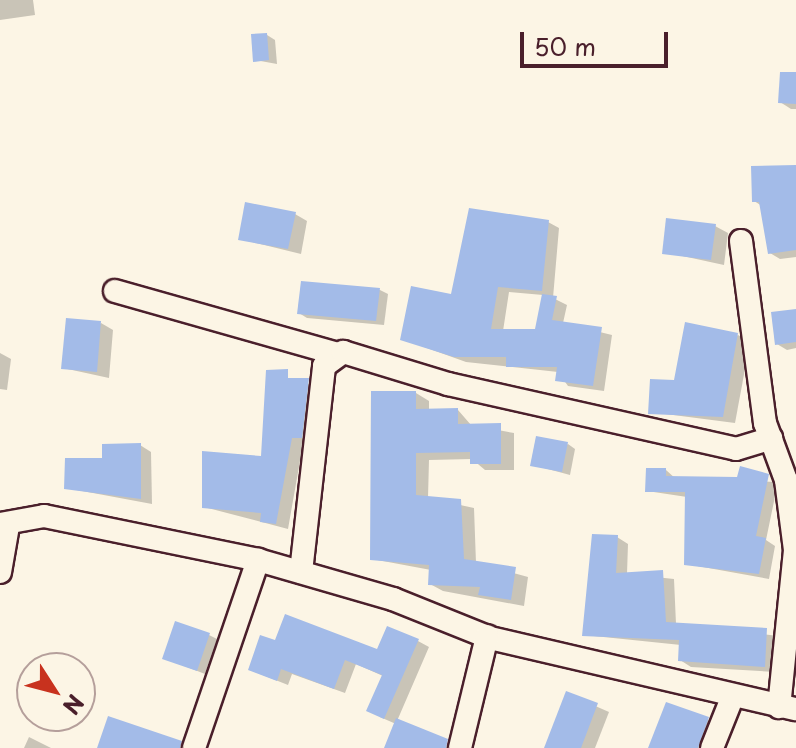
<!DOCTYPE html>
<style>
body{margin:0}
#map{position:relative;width:796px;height:748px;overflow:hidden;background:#fcf5e5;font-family:"Playpen Sans",sans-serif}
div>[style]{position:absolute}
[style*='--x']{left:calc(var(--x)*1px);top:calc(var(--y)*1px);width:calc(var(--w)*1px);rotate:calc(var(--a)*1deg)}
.shadow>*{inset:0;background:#0003}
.building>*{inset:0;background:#a3bbe8}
.roads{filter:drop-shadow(2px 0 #4a1f2b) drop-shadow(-2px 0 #4a1f2b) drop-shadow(0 2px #4a1f2b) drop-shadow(0 -2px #4a1f2b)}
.minor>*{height:22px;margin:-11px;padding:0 11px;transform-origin:11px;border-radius:11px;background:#fcf5e5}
span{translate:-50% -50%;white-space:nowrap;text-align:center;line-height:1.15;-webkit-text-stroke:7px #fcf5e5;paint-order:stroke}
.north{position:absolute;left:16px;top:652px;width:80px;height:80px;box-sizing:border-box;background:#fcf5e5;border:2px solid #b59f9b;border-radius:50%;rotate:126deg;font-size:22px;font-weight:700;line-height:32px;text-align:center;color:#4a1f2b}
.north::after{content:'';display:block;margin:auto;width:28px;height:36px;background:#c8321e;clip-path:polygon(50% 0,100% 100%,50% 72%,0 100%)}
.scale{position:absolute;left:520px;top:32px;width:148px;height:36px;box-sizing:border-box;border:4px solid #4a1f2b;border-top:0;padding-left:10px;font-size:24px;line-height:28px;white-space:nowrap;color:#4a1f2b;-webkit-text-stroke:6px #fcf5e5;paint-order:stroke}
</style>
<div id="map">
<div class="shadow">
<i style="clip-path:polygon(0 0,33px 0,35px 15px,0 20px)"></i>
<i style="clip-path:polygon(267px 35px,275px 40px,277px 64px,255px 60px)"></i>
<i style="clip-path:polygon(796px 73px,796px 109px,791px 109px,780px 102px)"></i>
<i style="clip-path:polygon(796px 167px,796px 257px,780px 259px,770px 253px,762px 206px,754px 201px)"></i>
<i style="clip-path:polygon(295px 214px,307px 221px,301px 254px,240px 239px)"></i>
<i style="clip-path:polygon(evenodd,548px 222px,559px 228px,553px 298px,567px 305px,563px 323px,612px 335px,604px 391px,568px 386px,558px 372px,466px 362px,402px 339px,548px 222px,509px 292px,543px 295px,536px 331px,503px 331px,509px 292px)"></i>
<i style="clip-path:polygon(715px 226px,728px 233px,724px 265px,664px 252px)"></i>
<i style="clip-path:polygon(303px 283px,380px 290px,388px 294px,384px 325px,307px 318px,299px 313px)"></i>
<i style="clip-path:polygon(796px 311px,796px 348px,787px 350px,777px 344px)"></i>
<i style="clip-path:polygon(101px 323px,113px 330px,109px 378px,63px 368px)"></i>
<i style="clip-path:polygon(738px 335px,750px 342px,735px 423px,650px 412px,676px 382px)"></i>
<i style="clip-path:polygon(0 353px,11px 359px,7px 390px,0 389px)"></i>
<i style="clip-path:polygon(268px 372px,319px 387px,313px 444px,303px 444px,288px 529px,204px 507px,263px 458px)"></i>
<i style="clip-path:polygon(416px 393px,429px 401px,429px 411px,458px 410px,471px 425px,514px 433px,514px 470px,485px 470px,472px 459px,429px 460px,428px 498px,474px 508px,476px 563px,528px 577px,524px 606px,443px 591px,430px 584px,431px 570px,372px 559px)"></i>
<i style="clip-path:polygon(568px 444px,575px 449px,570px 475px,533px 465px)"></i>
<i style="clip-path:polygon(140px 445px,151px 452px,152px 504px,66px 488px)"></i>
<i style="clip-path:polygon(666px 470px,676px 479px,778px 482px,766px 540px,775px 546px,769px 579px,686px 564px,687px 497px,647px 491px)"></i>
<i style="clip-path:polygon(617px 537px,628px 544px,627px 574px,674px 579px,676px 624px,778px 636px,776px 672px,691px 667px,680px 660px,681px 645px,584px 635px)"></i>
<i style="clip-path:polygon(209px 635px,217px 639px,205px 674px,164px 658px)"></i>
<i style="clip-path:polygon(418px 641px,429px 647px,397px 721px,443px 748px,386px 748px,396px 724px,380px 717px,383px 676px,356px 664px,345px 693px,292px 674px,288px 685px,250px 670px,277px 643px,378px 652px)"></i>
<i style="clip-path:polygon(568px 694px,609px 712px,595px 748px,546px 748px)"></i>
<i style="clip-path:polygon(667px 704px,720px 725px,713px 748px,651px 748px)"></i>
<i style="clip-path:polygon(29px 737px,51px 748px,24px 748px)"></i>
</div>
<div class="building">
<i style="clip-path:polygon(267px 33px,269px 60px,253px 62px,251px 34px)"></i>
<i style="clip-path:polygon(780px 72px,796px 72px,796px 104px,778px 103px)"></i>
<i style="clip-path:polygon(796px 165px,796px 250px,768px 254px,759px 202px,752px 202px,751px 166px)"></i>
<i style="clip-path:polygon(245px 202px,296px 212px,288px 249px,238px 240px)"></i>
<i style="clip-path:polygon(469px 208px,549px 220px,542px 291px,498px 287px,491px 329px,535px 329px,542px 294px,557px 296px,552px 320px,602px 327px,593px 386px,555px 381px,557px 367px,506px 367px,506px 357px,454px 357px,400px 340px,411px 286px,451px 294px)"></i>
<i style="clip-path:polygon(666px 218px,716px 224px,711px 260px,662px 254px)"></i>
<i style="clip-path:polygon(301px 281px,380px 288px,376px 321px,297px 314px)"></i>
<i style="clip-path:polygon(796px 309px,796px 342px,775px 345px,771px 312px)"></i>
<i style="clip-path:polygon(66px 318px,101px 321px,97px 372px,61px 369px)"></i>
<i style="clip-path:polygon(685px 322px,738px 333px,723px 417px,648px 414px,650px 379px,674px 380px)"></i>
<i style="clip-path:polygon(288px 369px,288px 378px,309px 378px,302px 438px,292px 438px,276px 524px,260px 522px,261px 513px,202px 508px,202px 451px,261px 456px,266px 370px)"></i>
<i style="clip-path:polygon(371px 391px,416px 391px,416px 409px,458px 408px,458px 424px,501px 423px,501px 464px,470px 464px,470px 452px,416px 453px,416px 495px,461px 499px,464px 559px,516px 567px,511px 600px,478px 595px,480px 587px,428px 585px,429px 565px,370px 560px)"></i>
<i style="clip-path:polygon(536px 436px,568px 442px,562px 472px,530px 466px)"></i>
<i style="clip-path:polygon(141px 443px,141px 499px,64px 489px,65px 458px,102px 458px,102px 444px)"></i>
<i style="clip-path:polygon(740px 466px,769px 474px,756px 536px,766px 538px,759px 574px,684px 565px,685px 492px,645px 492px,646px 468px,666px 468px,666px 476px,737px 477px)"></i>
<i style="clip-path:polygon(592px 534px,618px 535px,616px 573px,663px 570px,666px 622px,767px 628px,765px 667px,678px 661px,679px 640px,582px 636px)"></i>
<i style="clip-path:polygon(285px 614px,377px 649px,387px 626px,419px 639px,384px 719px,366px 711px,382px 675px,345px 660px,334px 689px,281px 669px,277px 681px,248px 670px,260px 635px,275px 640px)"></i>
<i style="clip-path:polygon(175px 621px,210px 633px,197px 671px,162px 659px)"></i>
<i style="clip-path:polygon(566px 691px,598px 703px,581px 748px,544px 748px)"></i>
<i style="clip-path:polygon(666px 702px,709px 717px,698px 748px,648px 748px)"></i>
<i style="clip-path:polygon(108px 716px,182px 741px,180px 748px,97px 748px)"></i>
<i style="clip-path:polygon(396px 718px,448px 739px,446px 748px,384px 748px)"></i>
</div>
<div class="roads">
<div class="minor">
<i style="--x:741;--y:241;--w:184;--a:82.5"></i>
<i style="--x:765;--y:423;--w:61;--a:69.8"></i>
<i style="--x:786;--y:480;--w:71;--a:82.7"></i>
<i style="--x:795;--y:550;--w:158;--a:95.8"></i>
<i style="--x:115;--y:291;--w:231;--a:15.8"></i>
<i style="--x:0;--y:524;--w:45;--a:-10.3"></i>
<i style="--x:44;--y:516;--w:218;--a:11.6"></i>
<i style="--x:258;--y:560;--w:141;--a:16.1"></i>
<i style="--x:393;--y:599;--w:105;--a:21.9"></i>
<i style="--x:490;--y:638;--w:314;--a:13.1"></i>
<i style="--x:0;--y:572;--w:47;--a:-80.1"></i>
<i style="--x:301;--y:572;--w:207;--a:-83.6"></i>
<i style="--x:324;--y:366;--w:24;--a:-36"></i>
<i style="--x:343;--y:352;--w:110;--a:16.9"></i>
<i style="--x:448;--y:384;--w:295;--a:12.7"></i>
<i style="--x:736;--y:449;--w:37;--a:-17"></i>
<i style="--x:194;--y:748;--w:199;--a:-71.2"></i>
<i style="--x:460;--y:748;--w:115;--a:-76.4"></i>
<i style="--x:712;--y:748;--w:54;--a:-68.2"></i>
</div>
</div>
<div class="north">N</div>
<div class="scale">50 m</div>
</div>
